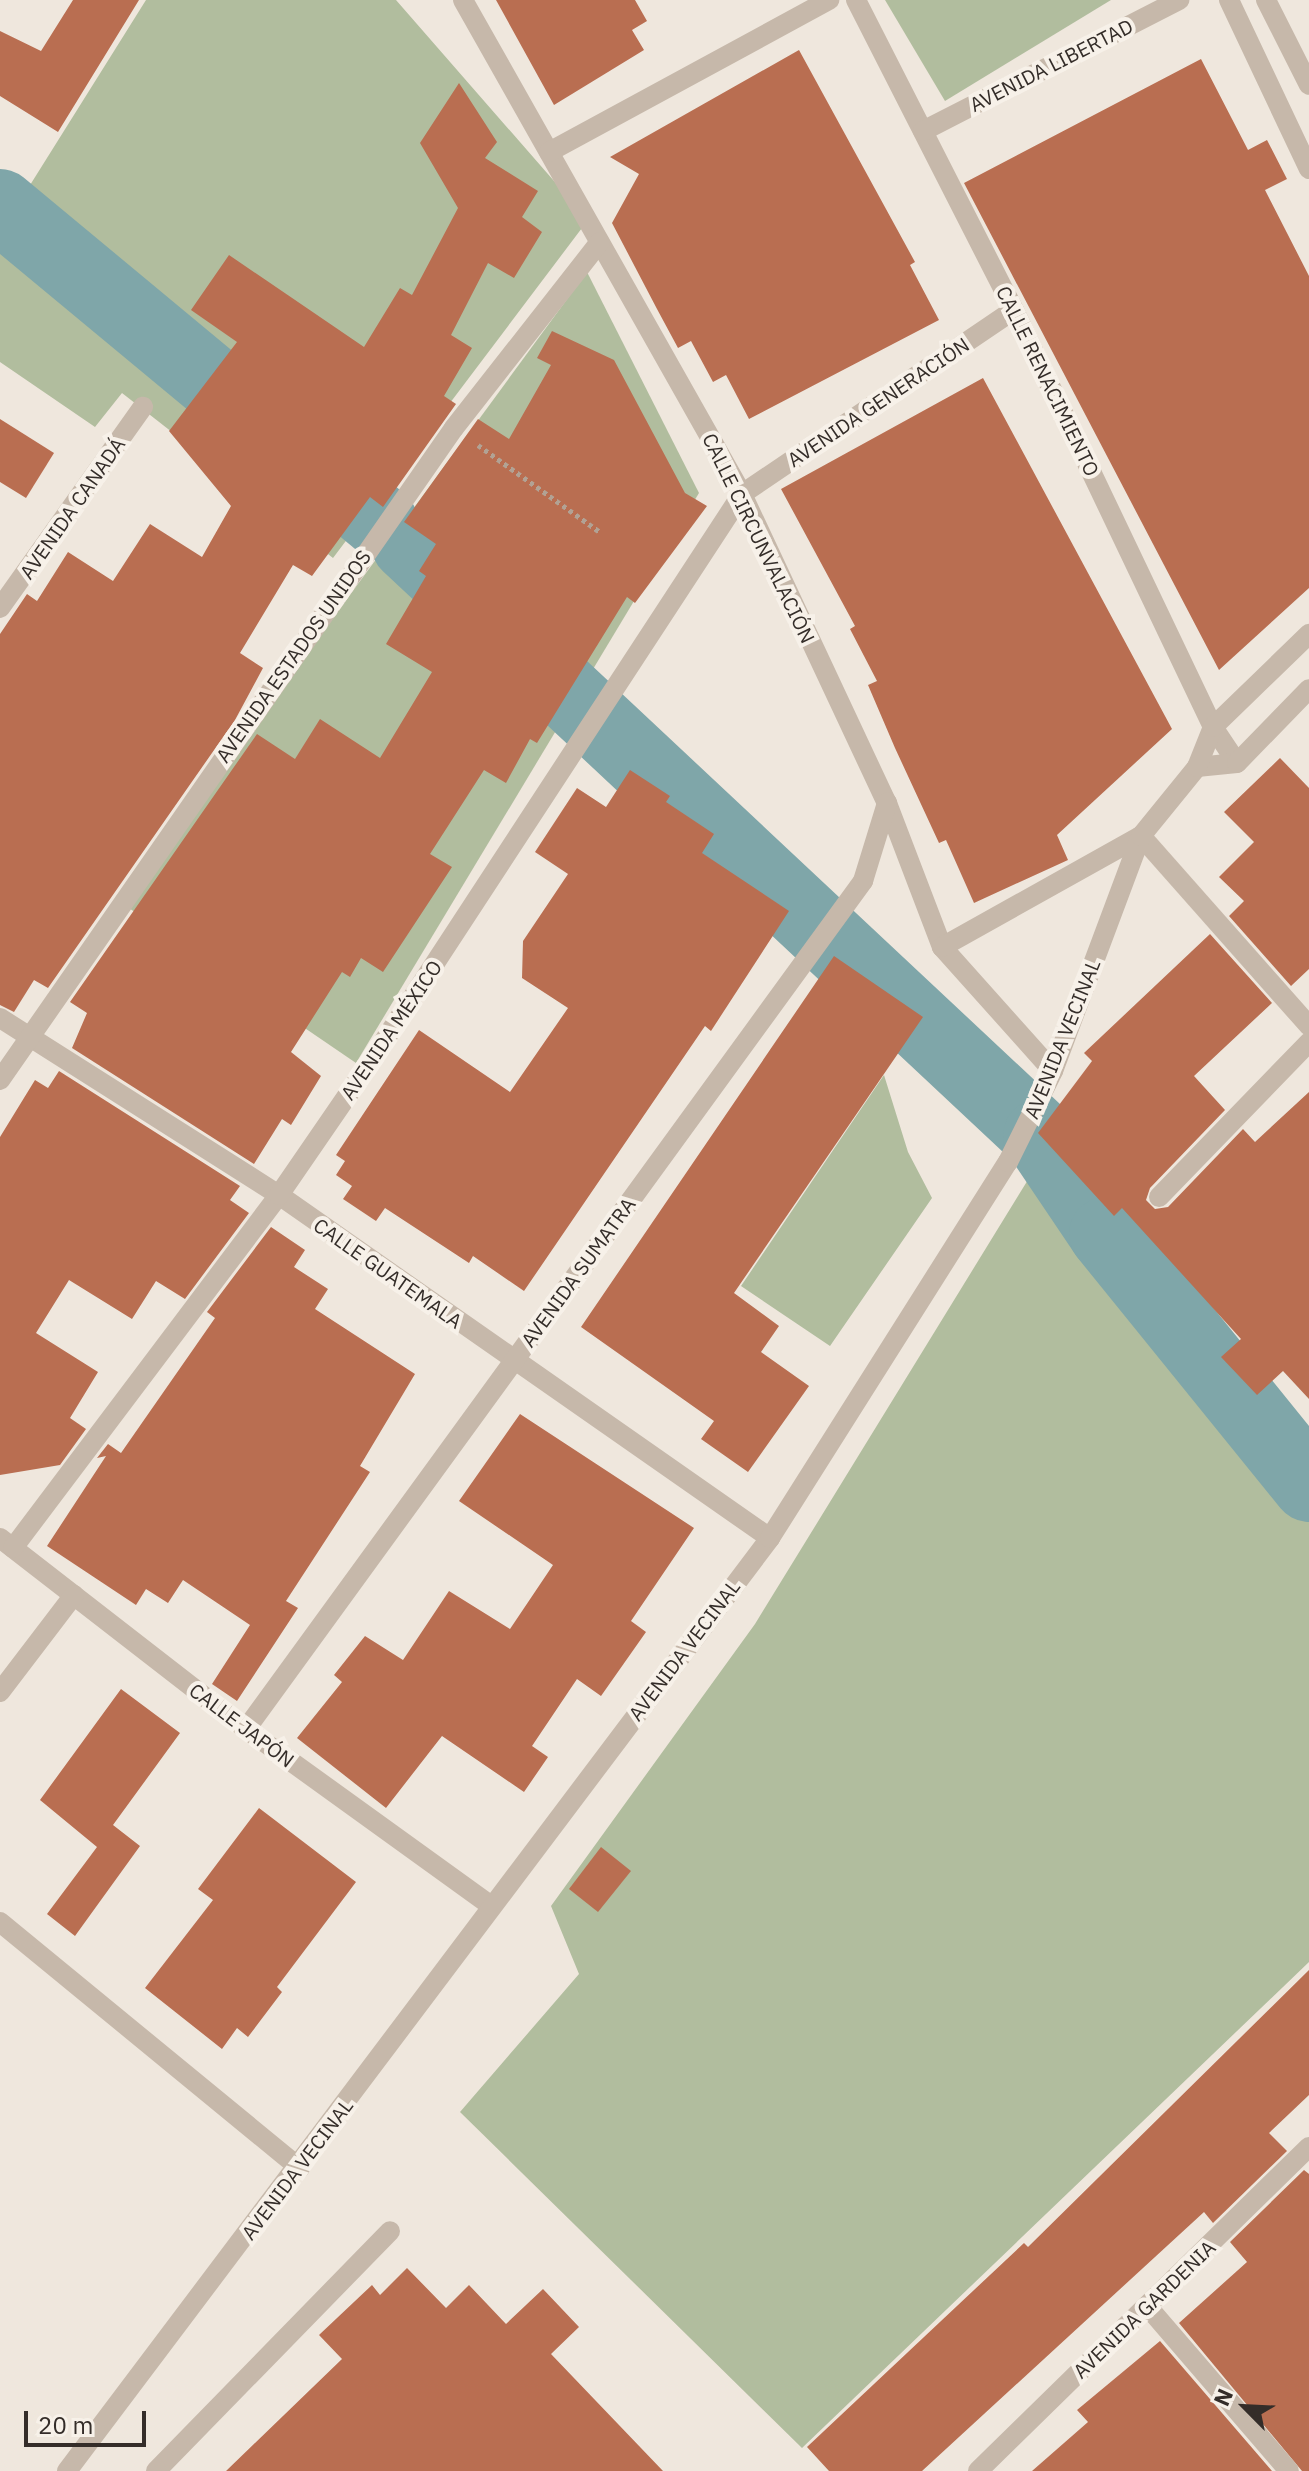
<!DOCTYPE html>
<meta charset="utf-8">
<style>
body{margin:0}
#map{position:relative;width:1309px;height:2471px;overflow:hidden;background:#efe7dd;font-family:"IBM Plex Sans",sans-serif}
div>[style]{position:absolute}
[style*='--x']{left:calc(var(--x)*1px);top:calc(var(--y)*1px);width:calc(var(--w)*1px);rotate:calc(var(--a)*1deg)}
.green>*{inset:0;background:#b1bd9e}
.river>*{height:74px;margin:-37px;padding:0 37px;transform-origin:37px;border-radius:37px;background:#7fa6a9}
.building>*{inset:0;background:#b96e51}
.path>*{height:5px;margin-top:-2.5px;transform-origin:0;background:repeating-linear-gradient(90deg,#b2a294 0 4px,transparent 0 8px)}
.service>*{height:20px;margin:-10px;padding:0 10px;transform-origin:10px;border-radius:10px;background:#c6b8aa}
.minor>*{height:20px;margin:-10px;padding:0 10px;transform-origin:10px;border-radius:10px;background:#c6b8aa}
.tertiary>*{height:20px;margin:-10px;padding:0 10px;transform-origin:10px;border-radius:10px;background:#c6b8aa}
span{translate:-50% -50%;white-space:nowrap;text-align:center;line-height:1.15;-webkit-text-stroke:8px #f7f1e9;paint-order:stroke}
.street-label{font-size:20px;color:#342d29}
.north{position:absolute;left:1205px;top:2367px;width:80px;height:80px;-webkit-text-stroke:6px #f7f1e9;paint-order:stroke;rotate:294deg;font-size:22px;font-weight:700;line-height:32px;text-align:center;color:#342d29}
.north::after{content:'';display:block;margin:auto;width:28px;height:36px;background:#342d29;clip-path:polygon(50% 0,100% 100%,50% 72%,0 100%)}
.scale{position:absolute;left:24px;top:2411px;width:122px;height:36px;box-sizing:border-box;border:4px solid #342d29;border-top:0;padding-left:10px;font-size:24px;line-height:28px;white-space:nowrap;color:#342d29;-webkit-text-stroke:6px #f7f1e9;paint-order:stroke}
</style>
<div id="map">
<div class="green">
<i style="clip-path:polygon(146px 0,396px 0,588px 220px,333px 558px,122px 393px,95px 427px,0 362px,0 233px)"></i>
<i style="clip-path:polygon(885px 0,1111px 0,945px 101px)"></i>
<i style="clip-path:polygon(587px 272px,699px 493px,356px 1063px,123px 904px)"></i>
<i style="clip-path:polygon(884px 1075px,908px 1152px,932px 1198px,830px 1346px,741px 1286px)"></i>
<i style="clip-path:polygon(1034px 1170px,1309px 1486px,1309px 1962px,802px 2448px,460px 2112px,579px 1974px,551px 1906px,755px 1624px)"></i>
</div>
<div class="river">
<i style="--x:0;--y:206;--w:495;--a:39.7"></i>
<i style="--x:408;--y:544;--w:866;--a:43.13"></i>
<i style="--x:1040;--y:1136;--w:118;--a:56"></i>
<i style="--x:1106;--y:1234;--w:323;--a:51"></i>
</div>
<div class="building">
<i style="clip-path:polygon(73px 0,139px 0,58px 132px,0 96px,0 31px,41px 51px)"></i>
<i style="clip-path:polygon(496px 0,635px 0,647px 21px,632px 30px,644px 50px,554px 105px)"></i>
<i style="clip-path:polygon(799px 50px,915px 262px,910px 265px,939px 320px,749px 419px,726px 375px,713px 382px,691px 341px,678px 348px,657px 309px,612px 223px,639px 174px,610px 157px)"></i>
<i style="clip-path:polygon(1201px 59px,1248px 150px,1267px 140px,1287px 179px,1265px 190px,1309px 276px,1309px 588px,1219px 670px,964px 183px)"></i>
<i style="clip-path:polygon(459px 83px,497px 142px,485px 158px,538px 191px,522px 217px,542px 232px,514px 278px,488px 263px,451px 335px,472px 348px,444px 396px,456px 404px,383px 507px,370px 497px,312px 576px,293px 565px,240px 653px,263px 668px,235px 720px,48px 988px,34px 980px,14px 1012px,0 1005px,0 634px,27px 594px,37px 601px,68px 552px,113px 581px,150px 524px,202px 557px,231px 506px,169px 431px,237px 342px,191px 310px,229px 255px,364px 347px,400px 288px,412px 295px,458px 208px,420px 143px)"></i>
<i style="clip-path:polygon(552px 331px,614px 360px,685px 493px,707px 506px,635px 603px,627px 597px,537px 743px,530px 739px,506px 783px,484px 770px,430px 854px,452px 867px,383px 972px,361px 958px,350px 977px,342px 972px,291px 1052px,321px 1076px,291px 1125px,282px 1119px,254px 1164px,72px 1048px,87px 1013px,70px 1002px,257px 734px,295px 759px,320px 719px,380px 758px,432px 672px,386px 644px,426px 576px,419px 571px,436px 544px,404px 522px,478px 419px,509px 439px,551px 365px,537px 358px)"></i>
<i style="clip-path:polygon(983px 378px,1172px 729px,1057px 835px,1068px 860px,974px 903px,946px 840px,939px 843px,895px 748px,868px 685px,877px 681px,850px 629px,855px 626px,781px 489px)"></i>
<i style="clip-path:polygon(0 419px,54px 453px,26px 498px,0 482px)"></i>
<i style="clip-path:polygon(1280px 758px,1309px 788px,1309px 969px,1291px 986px,1229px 916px,1244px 901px,1219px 877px,1254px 842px,1224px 812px)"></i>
<i style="clip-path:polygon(630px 770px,670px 796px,666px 802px,714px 834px,702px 853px,789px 911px,711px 1031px,705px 1026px,524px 1291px,473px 1256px,469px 1263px,385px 1208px,376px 1221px,343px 1199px,352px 1186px,336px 1175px,345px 1161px,336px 1155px,419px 1030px,510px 1092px,568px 1008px,522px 978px,523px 941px,568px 874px,535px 852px,577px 788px,606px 807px)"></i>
<i style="clip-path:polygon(1210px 934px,1272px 1003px,1194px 1076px,1225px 1110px,1150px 1188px,1146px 1200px,1155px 1209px,1168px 1207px,1243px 1129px,1255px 1142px,1309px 1092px,1309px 1399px,1283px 1371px,1257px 1395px,1221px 1357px,1241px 1339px,1122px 1208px,1114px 1216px,1038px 1133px,1092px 1061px,1084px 1053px)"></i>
<i style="clip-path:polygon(834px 956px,923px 1017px,734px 1293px,779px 1326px,761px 1352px,809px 1386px,748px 1472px,701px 1439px,714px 1421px,581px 1327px)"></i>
<i style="clip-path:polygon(59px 1071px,240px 1186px,230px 1200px,249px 1213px,185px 1299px,156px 1281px,132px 1319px,69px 1280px,36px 1333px,98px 1372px,70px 1418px,86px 1429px,60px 1465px,0 1475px,0 1137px,35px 1080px,48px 1088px)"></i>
<i style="clip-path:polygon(271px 1227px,305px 1250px,294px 1267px,328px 1289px,315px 1309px,415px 1374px,360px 1466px,370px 1472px,286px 1601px,298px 1608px,237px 1701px,212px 1684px,250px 1625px,183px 1580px,168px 1603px,146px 1589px,136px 1605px,47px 1546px,106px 1456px,97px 1458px,108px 1444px,121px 1453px,215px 1318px,207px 1312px)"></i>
<i style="clip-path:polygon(520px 1414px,694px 1528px,631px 1621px,646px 1632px,601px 1696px,577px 1679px,532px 1746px,548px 1757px,524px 1792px,442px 1736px,386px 1808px,297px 1738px,342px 1682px,334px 1675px,365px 1636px,403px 1660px,449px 1591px,510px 1629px,553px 1565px,459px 1501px)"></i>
<i style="clip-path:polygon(121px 1689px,180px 1733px,113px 1825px,140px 1846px,75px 1936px,47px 1914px,97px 1847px,40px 1800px)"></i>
<i style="clip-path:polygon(259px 1808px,356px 1882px,277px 1987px,282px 1992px,248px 2037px,237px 2028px,222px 2049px,145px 1988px,213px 1900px,198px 1889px)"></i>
<i style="clip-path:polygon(601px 1847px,631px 1871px,598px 1912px,569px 1889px)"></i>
<i style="clip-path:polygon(1309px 1970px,1309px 2095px,1269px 2133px,1287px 2151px,1213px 2223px,1204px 2212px,922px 2471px,829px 2471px,807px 2447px,1024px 2243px,1028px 2247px)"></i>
<i style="clip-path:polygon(1304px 2170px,1309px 2174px,1309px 2471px,1302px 2471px,1179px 2323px,1247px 2262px,1230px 2242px)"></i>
<i style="clip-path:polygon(407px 2268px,446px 2308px,469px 2285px,506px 2324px,543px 2289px,579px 2327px,551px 2354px,663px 2471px,226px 2471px,342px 2359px,319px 2335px,372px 2285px,380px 2295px)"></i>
<i style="clip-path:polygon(1160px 2341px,1272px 2471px,1032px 2471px,1088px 2422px,1077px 2410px)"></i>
</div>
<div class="path">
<i style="--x:478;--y:445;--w:150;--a:35.5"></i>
</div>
<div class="service">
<i style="--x:0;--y:1922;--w:388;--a:39.4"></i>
<i style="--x:156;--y:2471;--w:335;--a:-45.7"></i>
</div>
<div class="minor">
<i style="--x:463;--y:0;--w:567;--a:60.54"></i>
<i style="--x:742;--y:494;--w:341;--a:64.9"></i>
<i style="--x:887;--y:803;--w:154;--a:69.1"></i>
<i style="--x:942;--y:947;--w:166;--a:48.2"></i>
<i style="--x:856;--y:0;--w:348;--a:63"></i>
<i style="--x:1014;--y:310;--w:462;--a:64.5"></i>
<i style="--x:1213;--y:727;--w:43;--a:56.3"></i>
<i style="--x:1229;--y:0;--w:187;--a:64.7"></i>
<i style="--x:1266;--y:0;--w:95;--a:63.2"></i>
<i style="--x:923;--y:131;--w:288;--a:-27.1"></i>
<i style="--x:549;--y:152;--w:319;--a:-28.5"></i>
<i style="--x:0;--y:608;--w:247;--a:-54.6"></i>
<i style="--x:942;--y:947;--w:228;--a:-29.2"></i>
<i style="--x:1141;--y:836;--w:254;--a:48.5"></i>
<i style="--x:0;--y:1018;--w:330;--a:32.4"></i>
<i style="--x:279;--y:1195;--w:599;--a:34.94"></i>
<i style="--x:0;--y:1080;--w:794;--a:-55.15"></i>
<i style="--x:454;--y:428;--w:236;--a:-51.9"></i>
<i style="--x:1159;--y:1197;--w:216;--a:-45.9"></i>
<i style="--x:0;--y:1538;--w:311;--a:37.8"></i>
<i style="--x:246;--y:1729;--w:301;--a:35.8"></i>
<i style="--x:13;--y:1548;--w:442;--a:-53"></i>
<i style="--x:279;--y:1195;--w:155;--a:-55.5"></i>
<i style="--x:367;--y:1067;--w:685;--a:-56.8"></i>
<i style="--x:742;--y:494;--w:328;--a:-34.1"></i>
<i style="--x:0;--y:1692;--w:122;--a:-52.7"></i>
<i style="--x:246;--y:1729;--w:1049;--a:-53.96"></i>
<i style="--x:863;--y:881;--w:82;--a:-72.9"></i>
<i style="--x:1148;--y:2307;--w:216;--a:49.3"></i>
<i style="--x:978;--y:2471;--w:463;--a:-44.4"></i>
</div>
<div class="tertiary">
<i style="--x:1197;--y:767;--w:40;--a:-5.7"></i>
<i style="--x:1237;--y:763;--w:103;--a:-45.8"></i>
<i style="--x:67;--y:2471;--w:1168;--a:-53"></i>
<i style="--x:770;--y:1538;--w:445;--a:-57.7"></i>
<i style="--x:1008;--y:1162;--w:102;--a:-63.7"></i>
<i style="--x:1053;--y:1071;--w:251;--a:-69.5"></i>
<i style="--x:1141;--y:836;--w:89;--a:-50.9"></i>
<i style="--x:1197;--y:767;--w:43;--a:-68.2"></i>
<i style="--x:1213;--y:727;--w:134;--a:-44.1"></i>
</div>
<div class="street-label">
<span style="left:1051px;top:65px;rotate:-27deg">AVENIDA LIBERTAD</span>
<span style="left:1048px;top:381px;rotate:64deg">CALLE RENACIMIENTO</span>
<span style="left:878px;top:402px;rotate:-34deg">AVENIDA GENERACIÓN</span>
<span style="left:72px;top:508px;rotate:-55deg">AVENIDA CANADÁ</span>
<span style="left:759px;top:538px;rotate:64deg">CALLE CIRCUNVALACIÓN</span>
<span style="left:293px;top:656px;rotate:-55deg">AVENIDA ESTADOS UNIDOS</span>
<span style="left:391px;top:1030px;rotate:-56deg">AVENIDA MÉXICO</span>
<span style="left:1062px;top:1039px;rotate:-68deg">AVENIDA VECINAL</span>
<span style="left:578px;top:1272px;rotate:-54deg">AVENIDA SUMATRA</span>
<span style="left:388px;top:1273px;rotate:35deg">CALLE GUATEMALA</span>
<span style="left:684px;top:1650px;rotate:-53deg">AVENIDA VECINAL</span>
<span style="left:242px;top:1725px;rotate:37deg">CALLE JAPÓN</span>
<span style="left:297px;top:2169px;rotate:-53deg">AVENIDA VECINAL</span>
<span style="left:1144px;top:2309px;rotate:-44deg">AVENIDA GARDENIA</span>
</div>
<div class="north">N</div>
<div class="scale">20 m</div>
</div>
